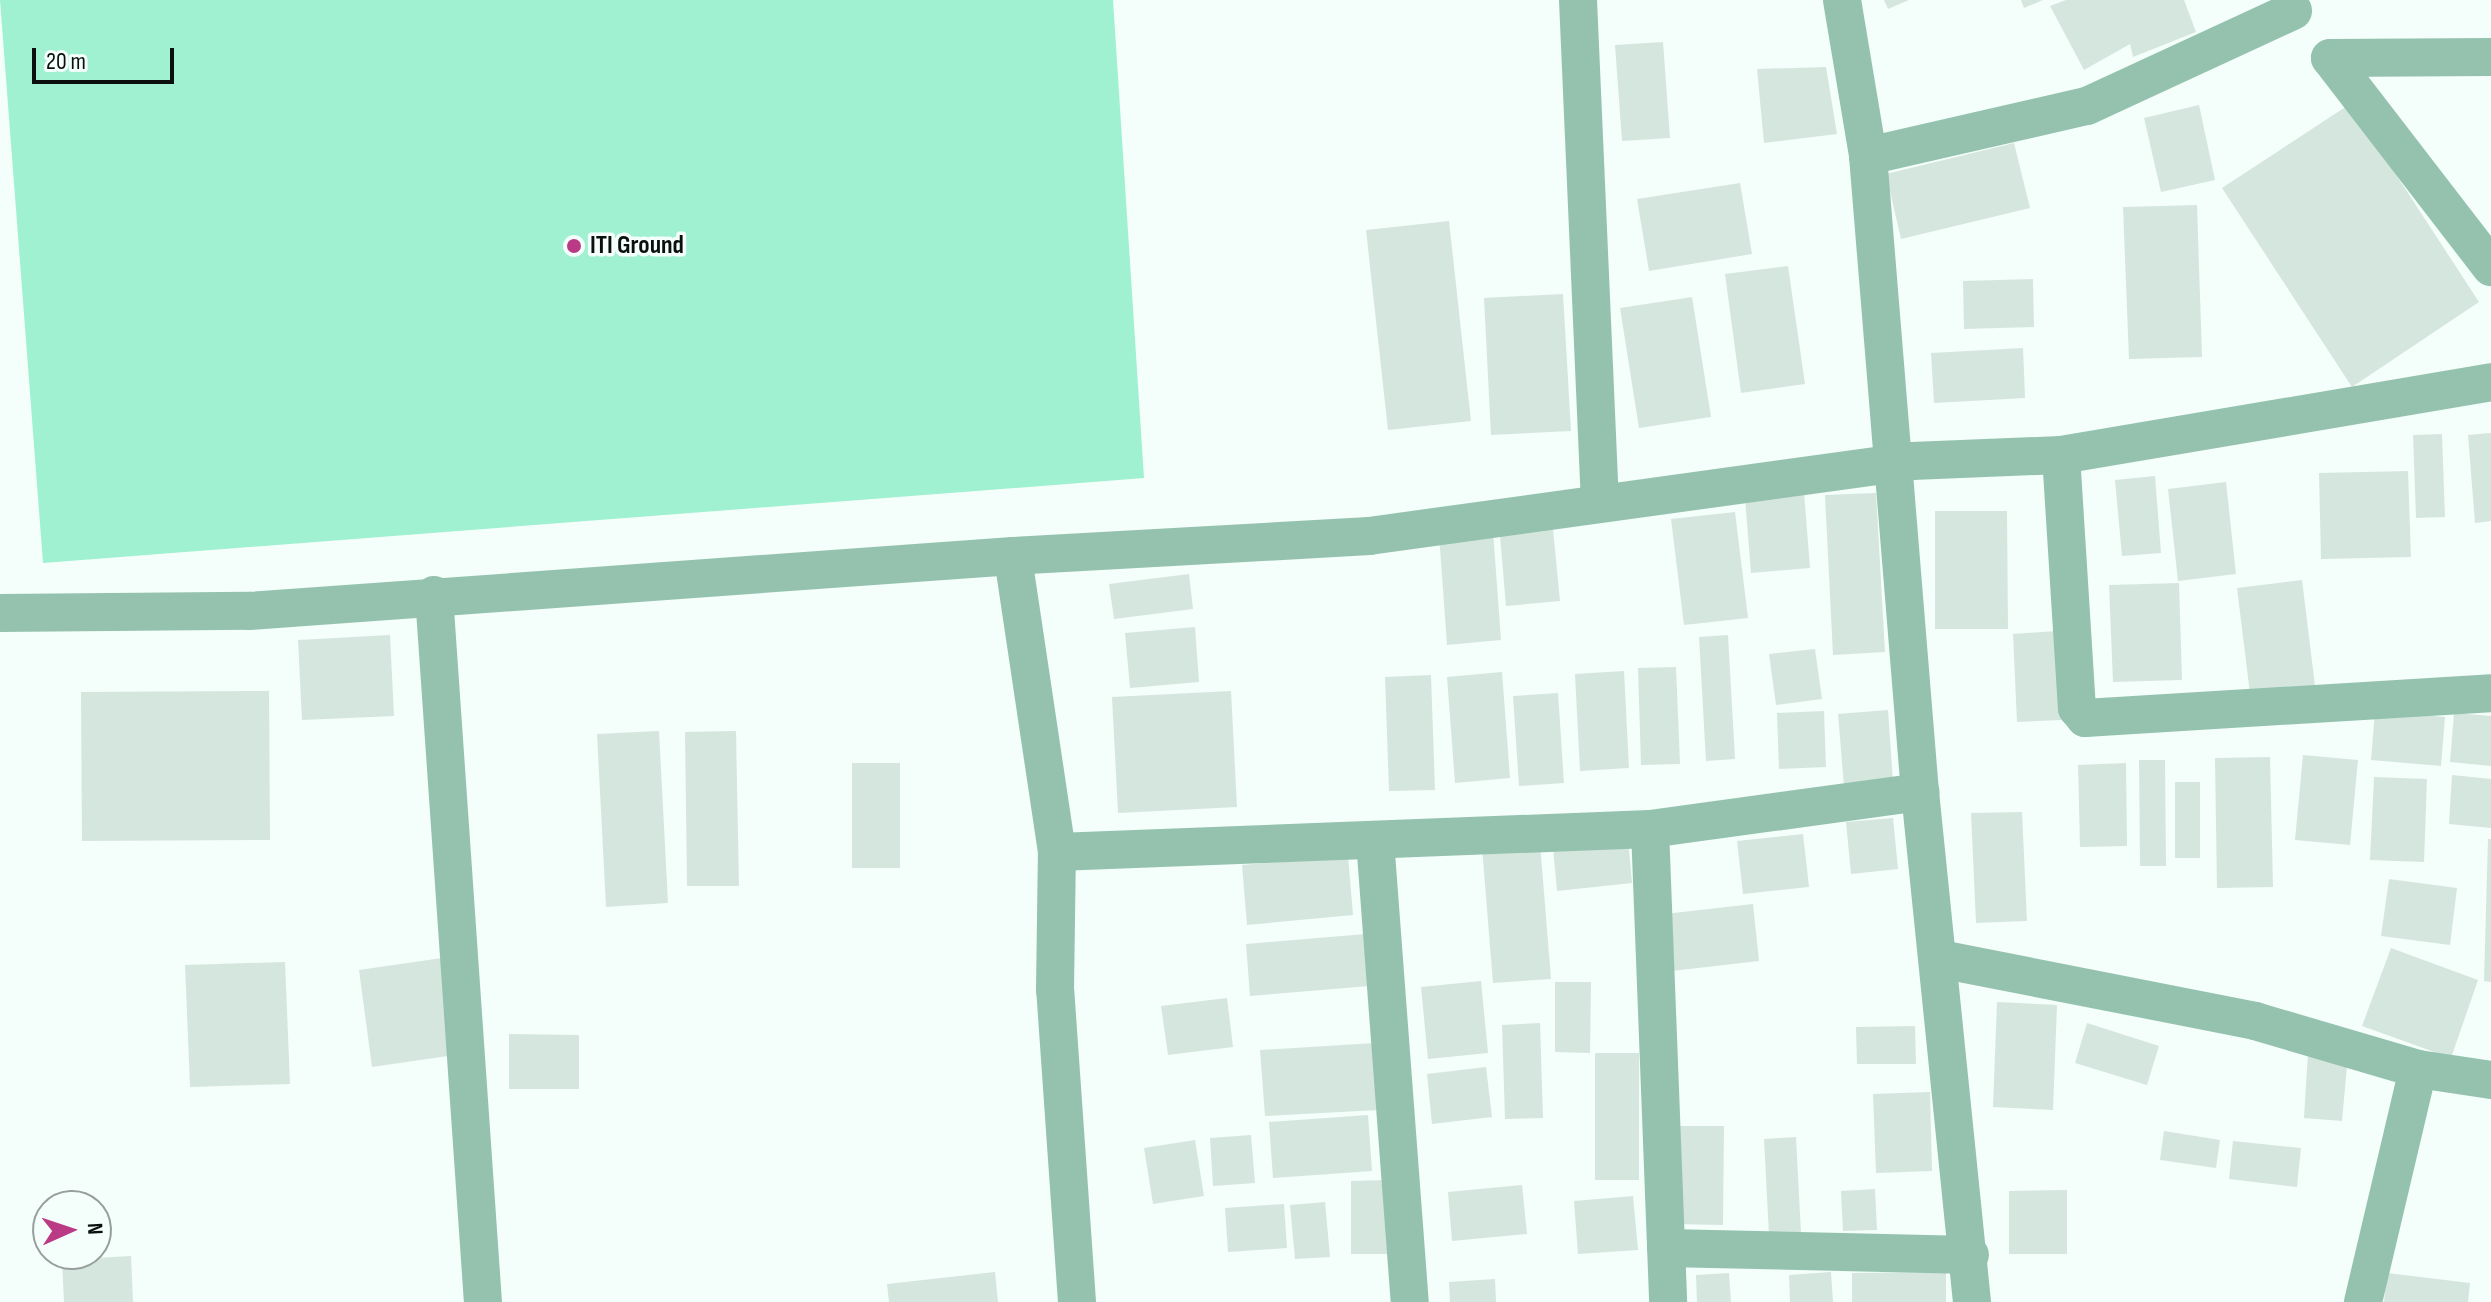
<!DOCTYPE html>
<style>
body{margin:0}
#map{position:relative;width:2491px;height:1302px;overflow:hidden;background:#f4fefa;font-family:"Sofia Sans Condensed",sans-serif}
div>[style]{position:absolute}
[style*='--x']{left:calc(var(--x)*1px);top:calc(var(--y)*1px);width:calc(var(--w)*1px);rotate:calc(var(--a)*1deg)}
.green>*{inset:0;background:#a0f1d2}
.building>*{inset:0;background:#d5e6df}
.street>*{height:38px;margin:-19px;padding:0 19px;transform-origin:19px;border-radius:19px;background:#94c2af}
.dots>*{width:22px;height:22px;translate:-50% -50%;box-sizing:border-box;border:4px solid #f4fefa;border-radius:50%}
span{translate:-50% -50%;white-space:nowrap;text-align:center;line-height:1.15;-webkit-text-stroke:7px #f4fefa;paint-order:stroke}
.poi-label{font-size:26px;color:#0b100e;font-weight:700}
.left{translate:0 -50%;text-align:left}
.north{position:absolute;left:32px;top:1190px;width:80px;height:80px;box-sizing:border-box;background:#f4fefa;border:2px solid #979f9c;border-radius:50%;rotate:87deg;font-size:22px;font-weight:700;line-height:32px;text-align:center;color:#0b100e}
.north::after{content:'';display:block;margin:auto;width:28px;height:36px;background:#ba3a85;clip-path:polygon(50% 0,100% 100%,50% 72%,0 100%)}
.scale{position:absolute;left:32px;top:48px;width:142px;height:36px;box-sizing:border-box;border:4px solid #0b100e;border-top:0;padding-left:10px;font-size:24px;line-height:28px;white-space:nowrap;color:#0b100e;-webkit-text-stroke:6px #f4fefa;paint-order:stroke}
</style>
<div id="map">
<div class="green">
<i style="clip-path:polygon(0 0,1113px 0,1144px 478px,43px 563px)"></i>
</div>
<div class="building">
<i style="clip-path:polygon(1884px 0,1909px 0,1888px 9px)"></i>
<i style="clip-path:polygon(2021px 0,2043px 0,2024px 8px)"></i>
<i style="clip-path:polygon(2066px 0,2184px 0,2196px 32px,2133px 57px,2130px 44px,2084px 70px,2050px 6px)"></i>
<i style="clip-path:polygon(1663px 42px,1670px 138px,1622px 141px,1615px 45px)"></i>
<i style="clip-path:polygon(1826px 67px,1837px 134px,1764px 143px,1757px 69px)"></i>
<i style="clip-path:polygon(2350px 104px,2479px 302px,2352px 387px,2222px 188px)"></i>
<i style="clip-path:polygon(2199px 105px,2215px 180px,2161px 192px,2144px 118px)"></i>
<i style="clip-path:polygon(2014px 143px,2030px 208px,1901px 239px,1886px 174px)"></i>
<i style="clip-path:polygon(1740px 183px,1752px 254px,1649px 271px,1637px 199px)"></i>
<i style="clip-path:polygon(2197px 205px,2202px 357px,2129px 359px,2123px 207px)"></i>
<i style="clip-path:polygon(1449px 221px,1471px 421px,1388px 430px,1366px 230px)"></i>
<i style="clip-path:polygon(1788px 266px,1805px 384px,1741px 393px,1725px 274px)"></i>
<i style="clip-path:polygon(2033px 279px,2034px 327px,1964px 329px,1963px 281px)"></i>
<i style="clip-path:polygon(1563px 294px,1571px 431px,1491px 435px,1484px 298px)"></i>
<i style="clip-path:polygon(1692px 297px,1711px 417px,1639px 428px,1620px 308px)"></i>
<i style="clip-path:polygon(2023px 348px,2025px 398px,1934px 403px,1931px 353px)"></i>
<i style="clip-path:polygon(2491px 433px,2491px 521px,2475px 523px,2468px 435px)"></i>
<i style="clip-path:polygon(2442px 434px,2445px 517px,2416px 518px,2413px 435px)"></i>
<i style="clip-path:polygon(2408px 471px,2411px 557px,2321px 559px,2319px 473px)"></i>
<i style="clip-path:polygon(2155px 476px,2161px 553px,2122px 556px,2115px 480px)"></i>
<i style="clip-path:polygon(2226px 482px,2236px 574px,2178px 581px,2168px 489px)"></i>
<i style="clip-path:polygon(1804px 493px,1810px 568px,1751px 573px,1745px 498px)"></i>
<i style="clip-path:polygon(1876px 493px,1885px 652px,1833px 655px,1825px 495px)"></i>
<i style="clip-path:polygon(1935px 511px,2007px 511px,2008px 629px,1935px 629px)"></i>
<i style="clip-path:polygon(1735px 512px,1748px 618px,1684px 625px,1671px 519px)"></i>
<i style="clip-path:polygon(1552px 519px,1560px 601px,1506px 606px,1499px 524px)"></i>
<i style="clip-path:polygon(1493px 531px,1501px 640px,1447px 645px,1439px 534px)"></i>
<i style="clip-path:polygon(1189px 574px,1193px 609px,1114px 619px,1109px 584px)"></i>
<i style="clip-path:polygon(2302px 580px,2316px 694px,2251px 702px,2237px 588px)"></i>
<i style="clip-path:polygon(2179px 583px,2182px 680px,2113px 682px,2109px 585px)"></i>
<i style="clip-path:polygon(1195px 627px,1199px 682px,1130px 688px,1125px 633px)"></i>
<i style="clip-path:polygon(2057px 631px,2061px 720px,2017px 722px,2013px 634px)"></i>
<i style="clip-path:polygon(390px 635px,394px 716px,302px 720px,298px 640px)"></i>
<i style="clip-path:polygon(1728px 635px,1735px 759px,1706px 761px,1699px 637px)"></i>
<i style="clip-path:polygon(1815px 649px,1822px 699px,1776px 705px,1769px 654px)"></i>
<i style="clip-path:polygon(1676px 667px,1680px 764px,1641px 765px,1638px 668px)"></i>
<i style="clip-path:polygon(1624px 671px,1629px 768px,1580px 771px,1575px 674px)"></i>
<i style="clip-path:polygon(1502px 672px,1510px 778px,1455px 783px,1447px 677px)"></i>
<i style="clip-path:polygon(1431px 675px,1435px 790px,1389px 791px,1385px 677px)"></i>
<i style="clip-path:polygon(269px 691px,270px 840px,82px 841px,81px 692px)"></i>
<i style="clip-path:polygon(1231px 691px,1237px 807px,1118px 813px,1112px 697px)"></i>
<i style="clip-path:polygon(1558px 693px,1564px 783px,1519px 786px,1513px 696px)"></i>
<i style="clip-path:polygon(1888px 710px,1893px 782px,1844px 786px,1838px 714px)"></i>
<i style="clip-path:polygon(1824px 711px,1826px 767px,1779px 769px,1777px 713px)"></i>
<i style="clip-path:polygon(2375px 711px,2445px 717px,2441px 766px,2371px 760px)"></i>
<i style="clip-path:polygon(2454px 713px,2491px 716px,2491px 766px,2450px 762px)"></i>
<i style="clip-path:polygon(659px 731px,668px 903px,606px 907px,597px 734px)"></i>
<i style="clip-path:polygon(736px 731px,739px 886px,687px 886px,685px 732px)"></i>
<i style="clip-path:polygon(2303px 755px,2358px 760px,2350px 845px,2295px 840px)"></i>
<i style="clip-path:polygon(2270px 757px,2273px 887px,2217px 888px,2215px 758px)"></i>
<i style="clip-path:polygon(2139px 760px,2165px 760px,2166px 866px,2140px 866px)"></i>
<i style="clip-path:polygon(852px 763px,900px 763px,900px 868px,852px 868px)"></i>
<i style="clip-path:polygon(2126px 763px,2127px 846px,2080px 847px,2078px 765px)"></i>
<i style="clip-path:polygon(2452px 775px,2491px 779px,2491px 828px,2449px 824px)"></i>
<i style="clip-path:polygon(2374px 777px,2427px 779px,2424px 862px,2370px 860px)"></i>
<i style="clip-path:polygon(2175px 782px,2200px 782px,2200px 858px,2175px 858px)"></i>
<i style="clip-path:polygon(2022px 812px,2027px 921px,1976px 923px,1971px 813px)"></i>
<i style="clip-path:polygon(1893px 818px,1898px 869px,1851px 874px,1846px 822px)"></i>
<i style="clip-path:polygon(1803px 834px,1809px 887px,1743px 894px,1737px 841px)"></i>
<i style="clip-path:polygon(1628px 839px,1632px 883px,1557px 891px,1553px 847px)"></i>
<i style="clip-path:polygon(2488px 839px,2491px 839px,2491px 982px,2484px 981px)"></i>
<i style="clip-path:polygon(1540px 843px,1551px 979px,1493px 983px,1482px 847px)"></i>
<i style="clip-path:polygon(1348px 856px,1353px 915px,1247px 925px,1242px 865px)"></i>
<i style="clip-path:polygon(2389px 879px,2457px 888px,2450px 945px,2381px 936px)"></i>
<i style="clip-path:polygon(1753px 904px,1759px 961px,1663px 972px,1656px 915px)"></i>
<i style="clip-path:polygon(1365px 934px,1369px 986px,1250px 996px,1246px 944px)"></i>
<i style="clip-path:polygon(2391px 948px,2478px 980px,2451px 1058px,2362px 1026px)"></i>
<i style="clip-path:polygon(442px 958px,455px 1055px,372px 1067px,359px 970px)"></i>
<i style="clip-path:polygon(285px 962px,290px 1084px,190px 1087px,185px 965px)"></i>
<i style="clip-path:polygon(1481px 981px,1488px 1053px,1428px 1059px,1421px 987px)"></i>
<i style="clip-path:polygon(1555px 982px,1591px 982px,1590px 1053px,1555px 1052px)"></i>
<i style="clip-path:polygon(1227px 998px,1233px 1047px,1168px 1055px,1161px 1006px)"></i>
<i style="clip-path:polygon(1997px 1002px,2057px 1005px,2053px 1110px,1993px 1107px)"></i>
<i style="clip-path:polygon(1540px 1023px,1543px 1118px,1505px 1119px,1502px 1025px)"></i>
<i style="clip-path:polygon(2087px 1023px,2159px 1046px,2147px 1085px,2075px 1063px)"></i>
<i style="clip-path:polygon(1915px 1026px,1916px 1064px,1857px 1064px,1856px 1027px)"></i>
<i style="clip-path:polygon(509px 1034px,579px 1035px,579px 1089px,509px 1089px)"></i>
<i style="clip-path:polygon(1374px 1043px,1378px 1110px,1265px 1116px,1260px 1050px)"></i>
<i style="clip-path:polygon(1595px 1053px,1639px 1053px,1639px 1180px,1595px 1180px)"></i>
<i style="clip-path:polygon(2308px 1053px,2348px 1055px,2342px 1121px,2304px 1118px)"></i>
<i style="clip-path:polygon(1486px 1067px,1492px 1117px,1432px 1124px,1427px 1074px)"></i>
<i style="clip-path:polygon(1930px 1092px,1932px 1171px,1876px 1173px,1873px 1094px)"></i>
<i style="clip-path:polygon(1368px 1115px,1372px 1171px,1273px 1178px,1269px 1122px)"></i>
<i style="clip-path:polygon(1673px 1126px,1724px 1126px,1723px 1225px,1672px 1224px)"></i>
<i style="clip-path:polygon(2164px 1131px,2220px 1140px,2216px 1168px,2160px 1160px)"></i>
<i style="clip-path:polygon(1251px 1135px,1255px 1183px,1213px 1186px,1210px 1138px)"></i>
<i style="clip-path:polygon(1796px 1137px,1801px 1234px,1769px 1235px,1764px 1139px)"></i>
<i style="clip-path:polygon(1195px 1140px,1204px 1196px,1153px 1204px,1144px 1148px)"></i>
<i style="clip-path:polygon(2233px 1141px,2301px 1148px,2297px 1187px,2229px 1179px)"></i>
<i style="clip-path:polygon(1385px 1180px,1387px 1254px,1351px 1254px,1351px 1181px)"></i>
<i style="clip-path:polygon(1522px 1185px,1527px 1234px,1452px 1241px,1448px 1192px)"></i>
<i style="clip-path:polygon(1875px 1189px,1877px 1230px,1843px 1231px,1841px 1191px)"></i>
<i style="clip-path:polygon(2067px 1190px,2067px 1254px,2009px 1254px,2009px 1191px)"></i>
<i style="clip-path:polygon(1633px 1196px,1638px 1250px,1578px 1254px,1574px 1201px)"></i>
<i style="clip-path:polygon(1325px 1202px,1330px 1257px,1295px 1259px,1290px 1205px)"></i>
<i style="clip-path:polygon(1284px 1204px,1287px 1248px,1228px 1252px,1225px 1208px)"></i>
<i style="clip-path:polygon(131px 1256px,133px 1302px,64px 1302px,62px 1260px)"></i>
<i style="clip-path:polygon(995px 1272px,998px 1302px,889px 1302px,887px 1284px)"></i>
<i style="clip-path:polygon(1831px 1272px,1833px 1302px,1790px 1302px,1789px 1275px)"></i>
<i style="clip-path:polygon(1946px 1272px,1946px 1302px,1852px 1302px,1852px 1273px)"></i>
<i style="clip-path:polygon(1729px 1273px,1731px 1302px,1697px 1302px,1696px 1275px)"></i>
<i style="clip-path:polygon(2387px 1273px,2470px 1283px,2468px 1302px,2384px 1302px)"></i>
<i style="clip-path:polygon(1495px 1279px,1496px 1302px,1450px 1302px,1449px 1282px)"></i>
</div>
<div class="street">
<i style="--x:1578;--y:0;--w:504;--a:87.5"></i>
<i style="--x:1842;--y:0;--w:158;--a:80.5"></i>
<i style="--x:1868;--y:156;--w:638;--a:85.33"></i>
<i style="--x:1920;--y:792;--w:513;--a:84.18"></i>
<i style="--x:2491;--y:57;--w:161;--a:179.6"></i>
<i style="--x:2330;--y:58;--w:264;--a:52.4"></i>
<i style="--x:1868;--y:156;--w:225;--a:-12.9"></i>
<i style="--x:2087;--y:106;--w:227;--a:-24.8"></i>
<i style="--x:2061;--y:455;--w:254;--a:86.4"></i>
<i style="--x:2077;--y:708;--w:13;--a:51"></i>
<i style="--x:2085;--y:718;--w:407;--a:-3.5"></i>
<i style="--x:434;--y:595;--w:709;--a:86.04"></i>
<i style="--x:0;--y:613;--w:249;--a:-0.5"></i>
<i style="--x:249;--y:611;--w:766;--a:-4.12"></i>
<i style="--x:1650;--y:829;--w:473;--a:87.8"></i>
<i style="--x:1375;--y:840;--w:463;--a:85.7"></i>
<i style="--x:1057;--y:852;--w:593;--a:-2.22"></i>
<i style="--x:1650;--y:829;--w:273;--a:-7.8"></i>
<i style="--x:1940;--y:959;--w:321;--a:11.1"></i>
<i style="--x:2255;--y:1021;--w:170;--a:16.4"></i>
<i style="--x:1666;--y:1248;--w:304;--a:1.3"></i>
<i style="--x:1077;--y:1302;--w:313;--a:-94"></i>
<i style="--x:1055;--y:990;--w:138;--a:-89.2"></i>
<i style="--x:1057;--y:852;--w:299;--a:-98.5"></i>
<i style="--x:1013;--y:556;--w:357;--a:-3.2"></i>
<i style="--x:1369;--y:536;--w:548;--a:-7.86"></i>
<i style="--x:1912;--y:461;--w:149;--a:-2.3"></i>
<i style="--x:2061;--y:455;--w:436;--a:-9.6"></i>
<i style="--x:2363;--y:1302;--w:239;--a:-76.7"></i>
<i style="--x:2418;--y:1069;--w:74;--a:8.6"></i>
</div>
<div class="dots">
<i style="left:574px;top:246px;background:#ba3a85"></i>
</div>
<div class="poi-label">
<span class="left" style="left:590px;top:246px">ITI Ground</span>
</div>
<div class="north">N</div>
<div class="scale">20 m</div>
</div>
